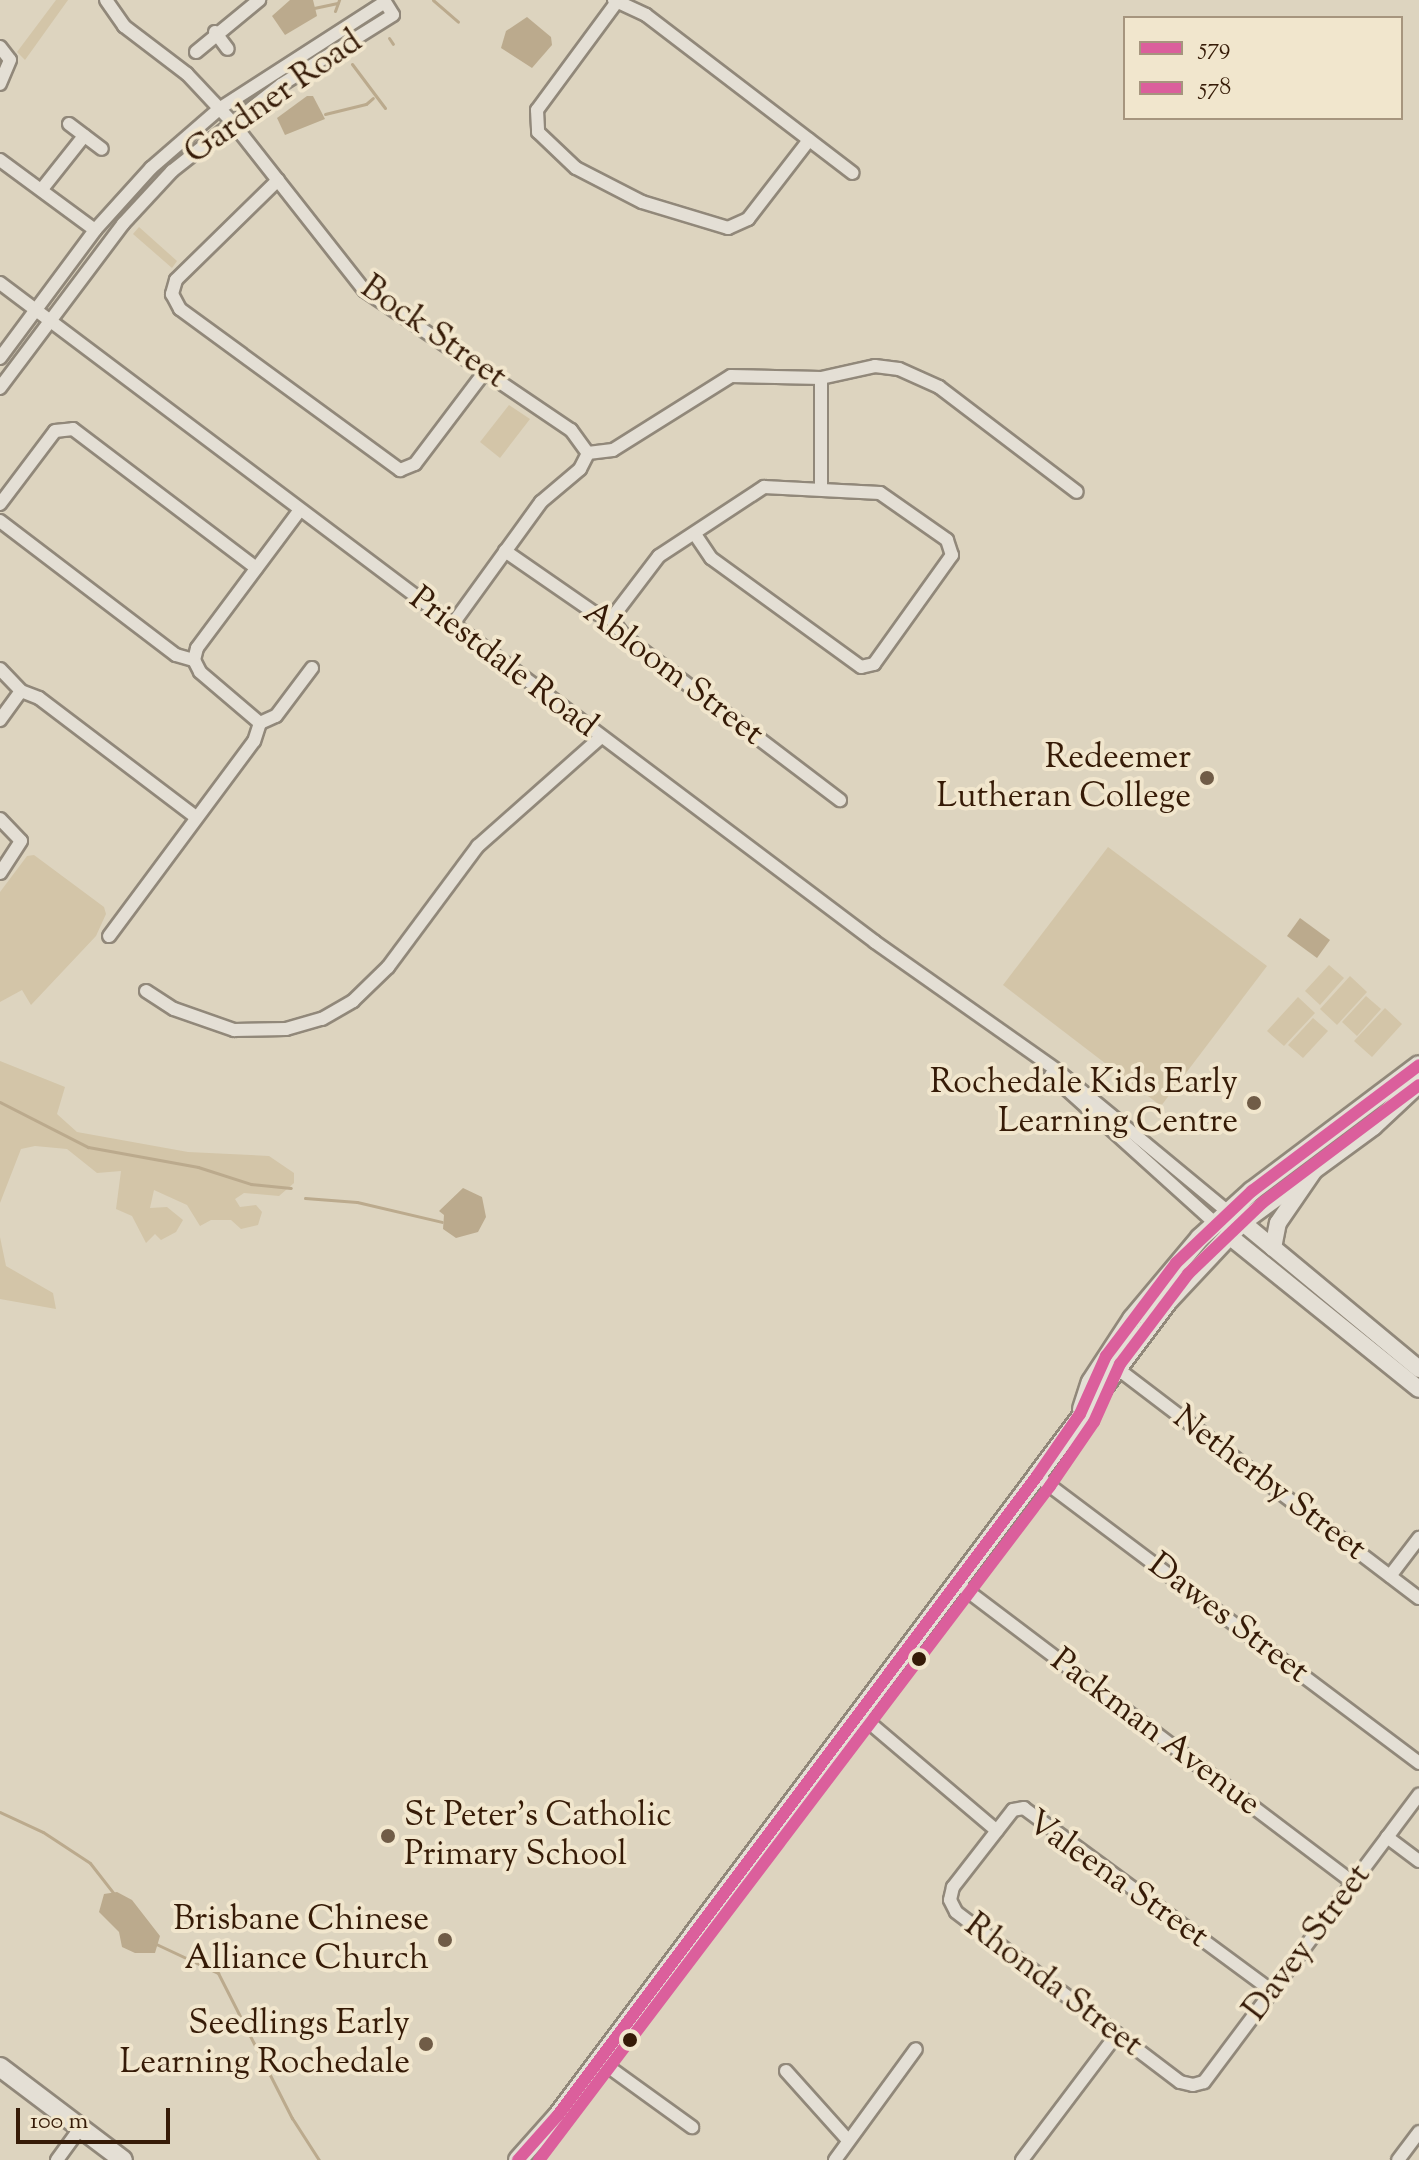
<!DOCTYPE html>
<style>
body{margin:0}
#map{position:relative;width:1419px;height:2160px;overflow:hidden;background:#ddd4bf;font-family:"Sorts Mill Goudy",serif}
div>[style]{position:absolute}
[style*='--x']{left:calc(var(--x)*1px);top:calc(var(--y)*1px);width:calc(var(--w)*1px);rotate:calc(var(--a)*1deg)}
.green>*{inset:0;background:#d3c5a8}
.water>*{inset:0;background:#bbaa8d}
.stream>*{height:3px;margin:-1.5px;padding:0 1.5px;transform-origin:1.5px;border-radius:1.5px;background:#bbaa8d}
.roads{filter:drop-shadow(2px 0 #91887a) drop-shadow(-2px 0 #91887a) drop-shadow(0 2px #91887a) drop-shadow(0 -2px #91887a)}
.minor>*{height:12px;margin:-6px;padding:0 6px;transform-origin:6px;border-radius:6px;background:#e4dfd5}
.tertiary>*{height:16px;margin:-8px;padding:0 8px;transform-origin:8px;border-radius:8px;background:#e4dfd5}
.secondary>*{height:18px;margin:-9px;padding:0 9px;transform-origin:9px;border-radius:9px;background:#e4dfd5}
.bus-1>*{height:12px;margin:-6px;padding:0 6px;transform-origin:6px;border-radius:6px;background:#db5f9c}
.bus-2>*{height:12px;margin:-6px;padding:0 6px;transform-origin:6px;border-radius:6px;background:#db5f9c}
.dots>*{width:22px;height:22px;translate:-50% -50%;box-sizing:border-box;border:4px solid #f1e6cd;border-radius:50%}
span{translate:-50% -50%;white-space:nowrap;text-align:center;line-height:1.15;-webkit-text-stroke:8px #f1e6cd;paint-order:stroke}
.street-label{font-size:34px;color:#361b07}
.poi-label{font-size:34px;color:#361b07}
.right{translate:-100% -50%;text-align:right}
.left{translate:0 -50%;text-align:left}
.legend{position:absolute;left:1123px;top:16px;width:280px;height:104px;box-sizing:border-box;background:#f1e6cd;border:2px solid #a6957e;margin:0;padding:10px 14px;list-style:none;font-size:24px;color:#361b07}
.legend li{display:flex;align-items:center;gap:16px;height:40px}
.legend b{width:40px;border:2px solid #a6957e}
.scale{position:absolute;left:16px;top:2108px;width:154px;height:36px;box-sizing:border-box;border:4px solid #361b07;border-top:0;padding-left:10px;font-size:24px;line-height:28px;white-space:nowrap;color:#361b07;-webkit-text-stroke:6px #f1e6cd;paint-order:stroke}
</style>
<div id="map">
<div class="green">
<i style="clip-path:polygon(56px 0,68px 0,25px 60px,17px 52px)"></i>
<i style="clip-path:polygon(139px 227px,177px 261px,172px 268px,133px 234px)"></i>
<i style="clip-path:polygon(509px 405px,530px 419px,500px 458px,480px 442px)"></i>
<i style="clip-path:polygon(1108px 847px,1267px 966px,1161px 1106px,1003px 985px)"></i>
<i style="clip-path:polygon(34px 855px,104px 907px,106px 914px,96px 936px,31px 1005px,22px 990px,0 1002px,0 892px,27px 856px)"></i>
<i style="clip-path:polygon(1329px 965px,1344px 978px,1320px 1005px,1305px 991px)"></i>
<i style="clip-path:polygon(1350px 976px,1367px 992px,1337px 1025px,1320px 1009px)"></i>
<i style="clip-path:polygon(1366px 996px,1381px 1009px,1357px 1036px,1342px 1022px)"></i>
<i style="clip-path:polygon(1298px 997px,1315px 1013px,1284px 1046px,1267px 1031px)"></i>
<i style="clip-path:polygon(1385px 1008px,1402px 1024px,1372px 1057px,1354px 1041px)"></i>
<i style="clip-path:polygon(1313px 1018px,1328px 1031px,1303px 1058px,1288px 1045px)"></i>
<i style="clip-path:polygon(0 1061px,65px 1087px,57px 1114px,77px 1132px,188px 1152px,269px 1156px,294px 1173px,294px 1183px,279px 1196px,244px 1193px,235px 1199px,240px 1207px,256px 1205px,262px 1212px,258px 1225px,241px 1229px,231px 1220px,211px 1220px,200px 1226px,187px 1205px,154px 1190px,150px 1208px,167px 1207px,183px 1220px,176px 1232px,161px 1240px,155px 1234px,146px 1243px,132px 1216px,116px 1209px,121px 1171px,97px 1173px,67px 1149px,35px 1146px,21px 1149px,0 1203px)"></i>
<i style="clip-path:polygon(0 1237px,6px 1266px,53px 1293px,56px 1309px,0 1299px)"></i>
</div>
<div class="water">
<i style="clip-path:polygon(290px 0,313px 0,317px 16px,285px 35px,272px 16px)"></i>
<i style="clip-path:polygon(527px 17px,551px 37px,552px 45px,532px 68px,501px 48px,506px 31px)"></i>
<i style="clip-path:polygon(307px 96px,313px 96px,325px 119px,285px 135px,277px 118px)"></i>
<i style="clip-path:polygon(1300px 918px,1330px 940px,1317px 958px,1287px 936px)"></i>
<i style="clip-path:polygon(463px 1188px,482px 1197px,486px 1217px,478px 1232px,456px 1238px,443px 1229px,444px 1215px,439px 1211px)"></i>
<i style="clip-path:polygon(117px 1892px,132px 1900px,160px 1936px,155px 1953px,135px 1953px,122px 1947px,119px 1932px,99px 1912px,104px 1894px)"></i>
</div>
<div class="stream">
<i style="--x:433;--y:0;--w:33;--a:41"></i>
<i style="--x:314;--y:8;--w:24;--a:-12"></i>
<i style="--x:335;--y:11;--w:12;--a:-70"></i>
<i style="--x:389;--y:38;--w:7;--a:56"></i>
<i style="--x:352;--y:64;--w:55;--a:53.1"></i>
<i style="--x:325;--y:114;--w:42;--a:-13.7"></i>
<i style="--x:366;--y:104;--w:9;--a:-41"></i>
<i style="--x:0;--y:1102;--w:99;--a:27.1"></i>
<i style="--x:88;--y:1147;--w:112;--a:10.3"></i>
<i style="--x:198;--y:1167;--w:56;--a:17.8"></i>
<i style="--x:251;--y:1184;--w:40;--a:5.7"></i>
<i style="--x:305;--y:1198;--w:52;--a:4.4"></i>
<i style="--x:357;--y:1202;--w:87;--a:13.2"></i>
<i style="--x:0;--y:1812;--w:47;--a:24.9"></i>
<i style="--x:43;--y:1832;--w:56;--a:33.4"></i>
<i style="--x:90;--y:1863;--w:41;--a:52"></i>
<i style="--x:154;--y:1943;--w:71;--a:25.1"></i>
<i style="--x:218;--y:1973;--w:163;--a:63"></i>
<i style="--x:292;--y:2118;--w:50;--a:57.3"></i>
</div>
<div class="roads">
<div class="minor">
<i style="--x:106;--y:0;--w:32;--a:55"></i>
<i style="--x:124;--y:26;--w:79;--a:37.3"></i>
<i style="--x:187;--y:74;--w:66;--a:46.8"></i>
<i style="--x:232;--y:122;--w:214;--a:51.8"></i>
<i style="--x:364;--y:290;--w:250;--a:34.1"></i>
<i style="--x:571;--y:430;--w:29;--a:54"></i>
<i style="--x:614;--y:0;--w:35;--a:25"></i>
<i style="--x:646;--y:15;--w:260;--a:37.4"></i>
<i style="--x:616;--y:3;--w:133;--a:126.4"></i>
<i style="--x:537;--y:110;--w:22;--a:87"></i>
<i style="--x:538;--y:132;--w:52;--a:43.5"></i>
<i style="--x:576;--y:168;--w:74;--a:27.3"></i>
<i style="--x:642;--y:202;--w:90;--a:16.8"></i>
<i style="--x:728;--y:228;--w:22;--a:-24"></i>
<i style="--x:748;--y:219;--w:100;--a:-52.3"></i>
<i style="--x:215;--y:32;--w:21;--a:53"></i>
<i style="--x:0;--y:47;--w:16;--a:52"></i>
<i style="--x:10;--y:60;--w:26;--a:113"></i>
<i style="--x:196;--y:52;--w:82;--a:-39.5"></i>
<i style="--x:69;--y:124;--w:41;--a:37.1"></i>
<i style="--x:0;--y:160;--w:118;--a:36.4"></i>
<i style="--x:278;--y:180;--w:143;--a:135.6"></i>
<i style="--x:176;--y:280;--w:15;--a:106"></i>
<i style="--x:172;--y:294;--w:17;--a:62"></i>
<i style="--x:180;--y:309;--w:273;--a:36.2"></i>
<i style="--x:400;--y:470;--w:16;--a:-22"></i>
<i style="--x:415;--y:464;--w:118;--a:-52.9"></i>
<i style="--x:42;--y:189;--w:68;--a:-51.6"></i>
<i style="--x:0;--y:283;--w:1095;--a:36.98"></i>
<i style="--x:875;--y:942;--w:225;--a:35.2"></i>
<i style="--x:1059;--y:1072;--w:219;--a:39.6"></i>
<i style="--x:0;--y:358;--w:159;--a:-53.4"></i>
<i style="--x:95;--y:230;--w:84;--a:-47.9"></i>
<i style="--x:151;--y:168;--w:90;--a:-40.9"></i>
<i style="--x:219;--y:109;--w:197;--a:-32.8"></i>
<i style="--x:385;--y:2;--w:15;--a:58"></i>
<i style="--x:393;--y:15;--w:132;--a:148"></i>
<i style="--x:281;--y:85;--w:139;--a:141.7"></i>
<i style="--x:172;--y:171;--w:72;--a:132.8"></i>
<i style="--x:123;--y:224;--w:205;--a:126.9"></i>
<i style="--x:588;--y:453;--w:25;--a:-7"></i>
<i style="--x:613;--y:450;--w:139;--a:-32.1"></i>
<i style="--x:731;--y:376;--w:90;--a:1.3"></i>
<i style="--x:821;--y:378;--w:55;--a:-12.5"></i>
<i style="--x:875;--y:366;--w:24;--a:7"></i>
<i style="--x:899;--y:369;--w:44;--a:24.2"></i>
<i style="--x:939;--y:387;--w:173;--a:37.3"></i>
<i style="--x:821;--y:489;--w:111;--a:-90"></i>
<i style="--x:0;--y:504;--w:91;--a:-53"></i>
<i style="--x:55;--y:431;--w:18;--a:-6"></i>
<i style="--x:73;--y:429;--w:230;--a:37.2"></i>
<i style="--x:0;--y:521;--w:221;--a:37.3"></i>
<i style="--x:176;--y:655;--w:19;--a:16"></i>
<i style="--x:194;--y:660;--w:13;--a:63"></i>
<i style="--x:200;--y:672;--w:79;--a:40.4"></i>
<i style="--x:260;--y:723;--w:19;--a:108"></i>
<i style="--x:254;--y:741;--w:243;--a:126.6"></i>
<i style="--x:505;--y:551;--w:107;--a:34.7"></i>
<i style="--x:593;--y:612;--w:19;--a:21"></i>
<i style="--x:611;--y:619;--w:23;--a:52"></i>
<i style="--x:625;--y:637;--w:270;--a:37.2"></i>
<i style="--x:611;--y:619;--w:79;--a:-52.7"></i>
<i style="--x:659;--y:556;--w:126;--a:-33.3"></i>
<i style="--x:764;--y:487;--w:116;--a:3"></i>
<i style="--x:880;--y:493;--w:82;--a:35"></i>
<i style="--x:947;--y:540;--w:16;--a:72"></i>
<i style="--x:952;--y:555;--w:134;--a:125.6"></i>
<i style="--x:874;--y:664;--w:13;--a:167"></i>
<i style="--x:861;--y:667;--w:185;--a:-144"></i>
<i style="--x:711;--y:558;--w:27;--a:-124"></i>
<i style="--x:452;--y:625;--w:152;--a:-54.1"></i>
<i style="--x:541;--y:502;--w:51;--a:-40.2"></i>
<i style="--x:580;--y:469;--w:18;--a:-63"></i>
<i style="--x:194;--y:660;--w:12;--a:-76"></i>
<i style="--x:197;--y:648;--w:172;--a:-53.3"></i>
<i style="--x:0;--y:669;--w:30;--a:46"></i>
<i style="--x:21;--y:691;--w:36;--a:126"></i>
<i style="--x:21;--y:691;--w:19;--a:21"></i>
<i style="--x:39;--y:698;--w:197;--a:37.2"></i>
<i style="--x:260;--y:723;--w:17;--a:-24"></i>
<i style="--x:276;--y:716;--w:60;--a:-53.1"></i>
<i style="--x:0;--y:819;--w:30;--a:46"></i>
<i style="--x:21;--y:841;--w:38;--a:123"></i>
<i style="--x:146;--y:991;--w:33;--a:33"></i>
<i style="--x:174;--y:1009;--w:64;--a:19.3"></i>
<i style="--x:234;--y:1030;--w:52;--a:-1.1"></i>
<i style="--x:286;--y:1029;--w:37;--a:-16"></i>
<i style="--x:322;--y:1019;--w:36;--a:-30"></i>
<i style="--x:353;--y:1001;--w:49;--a:-44.2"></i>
<i style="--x:388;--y:967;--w:151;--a:-53.4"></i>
<i style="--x:478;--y:846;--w:164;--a:-41.5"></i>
<i style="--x:1051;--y:1075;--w:221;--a:42.1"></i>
<i style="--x:1118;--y:1369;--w:378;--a:37.3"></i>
<i style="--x:1037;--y:1476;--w:478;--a:36.9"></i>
<i style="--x:1390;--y:1576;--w:48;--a:-52.7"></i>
<i style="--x:957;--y:1583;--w:496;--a:37.1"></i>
<i style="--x:858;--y:1713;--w:182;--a:40.3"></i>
<i style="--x:1387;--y:1837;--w:40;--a:37"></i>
<i style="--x:1272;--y:1991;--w:308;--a:-143.6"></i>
<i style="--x:1024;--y:1808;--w:11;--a:170"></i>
<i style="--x:1013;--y:1810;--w:98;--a:127.9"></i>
<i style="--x:953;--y:1887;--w:13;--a:103"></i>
<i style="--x:950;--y:1900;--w:13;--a:63"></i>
<i style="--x:956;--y:1912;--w:281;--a:37.2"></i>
<i style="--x:1180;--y:2082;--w:13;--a:13"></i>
<i style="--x:1193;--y:2085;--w:11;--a:-15"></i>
<i style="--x:1204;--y:2082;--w:359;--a:-53.2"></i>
<i style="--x:599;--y:2060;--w:115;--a:35.8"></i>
<i style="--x:786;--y:2071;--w:91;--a:48.1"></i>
<i style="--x:57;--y:2160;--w:39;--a:-54"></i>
<i style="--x:835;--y:2160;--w:137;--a:-53.9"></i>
<i style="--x:1022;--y:2160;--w:158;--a:-53"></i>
<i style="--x:1398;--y:2160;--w:35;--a:-53"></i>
</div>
<div class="tertiary">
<i style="--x:1242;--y:1222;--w:230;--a:39.7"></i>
<i style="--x:1228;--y:1235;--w:245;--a:38.9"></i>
<i style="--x:1273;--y:1248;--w:25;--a:-79"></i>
<i style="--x:1278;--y:1223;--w:65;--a:-55.6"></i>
</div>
<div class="secondary">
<i style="--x:1082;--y:1409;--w:28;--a:-72"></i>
<i style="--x:1091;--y:1382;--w:75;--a:-56.9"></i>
<i style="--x:1132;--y:1319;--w:106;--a:-50"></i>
<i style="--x:1200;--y:1238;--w:70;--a:-42.1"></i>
<i style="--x:1252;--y:1191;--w:209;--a:-37"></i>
<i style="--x:0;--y:2067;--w:154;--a:37.1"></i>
<i style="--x:518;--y:2160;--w:60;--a:-48.4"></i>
<i style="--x:558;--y:2115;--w:1017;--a:-53.15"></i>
<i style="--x:1168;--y:1301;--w:108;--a:-46.9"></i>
<i style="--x:1242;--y:1222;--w:162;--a:-36.2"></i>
<i style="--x:1373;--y:1126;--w:63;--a:-43.1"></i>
</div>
</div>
<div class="bus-1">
<i style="--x:518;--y:2160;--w:60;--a:-48.4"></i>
<i style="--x:558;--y:2115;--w:799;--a:-53.14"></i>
<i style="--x:1037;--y:1476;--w:75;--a:-55.3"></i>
<i style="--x:1080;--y:1414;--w:64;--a:-65.9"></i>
<i style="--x:1106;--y:1356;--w:116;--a:-53"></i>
<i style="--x:1176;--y:1263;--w:105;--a:-43.5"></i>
<i style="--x:1252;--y:1191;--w:209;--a:-37"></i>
</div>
<div class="bus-2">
<i style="--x:539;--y:2160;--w:846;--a:-52.83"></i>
<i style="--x:1050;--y:1486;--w:78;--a:-55.5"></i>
<i style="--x:1094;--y:1422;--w:64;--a:-65.9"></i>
<i style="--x:1120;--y:1364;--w:113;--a:-52.9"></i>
<i style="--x:1188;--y:1274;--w:103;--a:-43.8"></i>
<i style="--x:1262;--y:1203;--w:196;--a:-36.9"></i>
</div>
<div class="dots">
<i style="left:1207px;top:778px;background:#705c47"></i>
<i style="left:1254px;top:1103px;background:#705c47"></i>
<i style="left:919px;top:1659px;background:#361b07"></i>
<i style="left:388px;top:1836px;background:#705c47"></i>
<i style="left:445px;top:1940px;background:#705c47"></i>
<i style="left:630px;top:2040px;background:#361b07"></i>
<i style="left:426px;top:2044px;background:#705c47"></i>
</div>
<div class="street-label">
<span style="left:274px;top:98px;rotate:-35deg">Gardner Road</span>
<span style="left:433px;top:333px;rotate:35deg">Bock Street</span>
<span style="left:503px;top:663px;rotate:37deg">Priestdale Road</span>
<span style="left:673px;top:674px;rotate:37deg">Abloom Street</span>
<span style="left:1269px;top:1484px;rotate:37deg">Netherby Street</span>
<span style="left:1228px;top:1619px;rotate:37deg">Dawes Street</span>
<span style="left:1155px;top:1733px;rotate:37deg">Packman Avenue</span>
<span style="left:1117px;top:1880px;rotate:35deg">Valeena Street</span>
<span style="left:1308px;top:1943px;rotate:-53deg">Davey Street</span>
<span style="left:1053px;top:1986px;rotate:37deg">Rhonda Street</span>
</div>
<div class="poi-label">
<span class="right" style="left:1191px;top:778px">Redeemer<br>Lutheran College</span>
<span class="right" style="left:1238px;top:1103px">Rochedale Kids Early<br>Learning Centre</span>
<span class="left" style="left:404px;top:1836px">St Peter's Catholic<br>Primary School</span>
<span class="right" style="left:429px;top:1940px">Brisbane Chinese<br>Alliance Church</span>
<span class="right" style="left:410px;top:2044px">Seedlings Early<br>Learning Rochedale</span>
</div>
<ul class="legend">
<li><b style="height:10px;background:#db5f9c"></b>579</li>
<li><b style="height:10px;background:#db5f9c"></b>578</li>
</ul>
<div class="scale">100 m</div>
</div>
